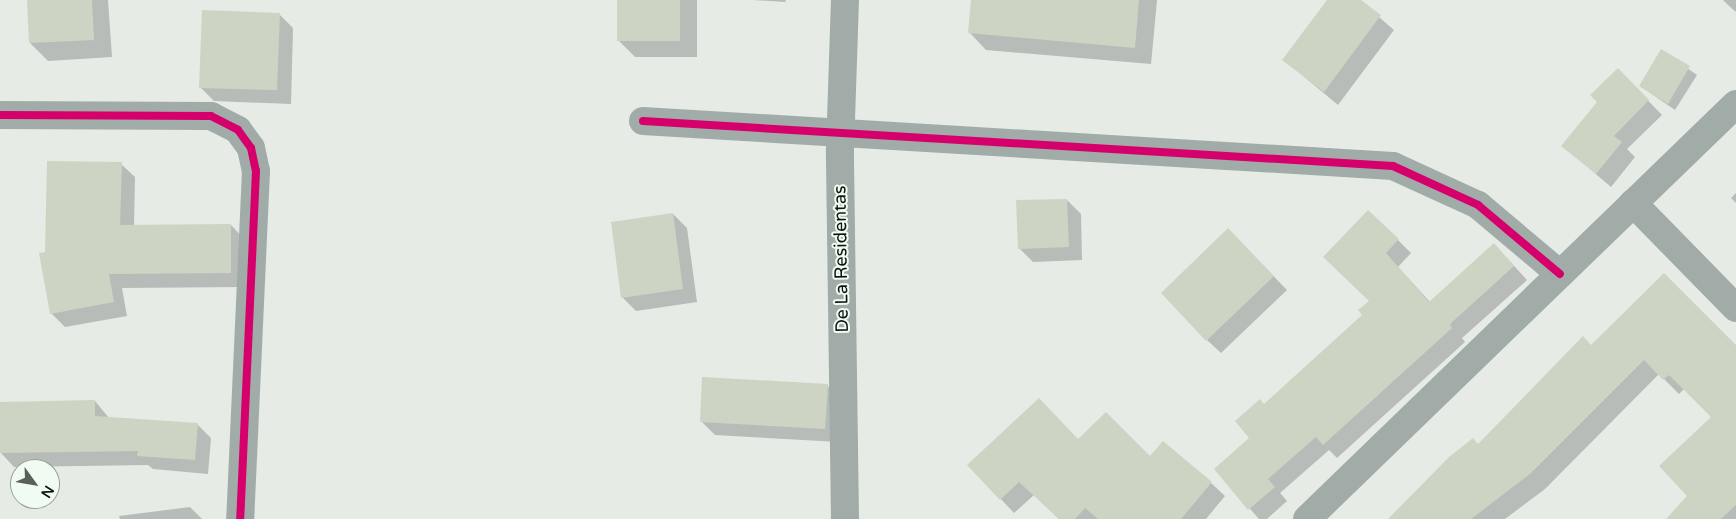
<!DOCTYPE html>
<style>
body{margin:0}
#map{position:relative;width:1736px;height:519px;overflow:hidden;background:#e6ebe6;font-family:"Varela Round",sans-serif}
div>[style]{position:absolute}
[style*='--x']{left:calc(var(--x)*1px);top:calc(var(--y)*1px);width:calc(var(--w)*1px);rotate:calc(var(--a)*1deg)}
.shadow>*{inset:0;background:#0003}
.building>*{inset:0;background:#ced4c3}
.minor>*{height:28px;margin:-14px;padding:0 14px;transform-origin:14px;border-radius:14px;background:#a1aca9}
.cycleway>*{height:8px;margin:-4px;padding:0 4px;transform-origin:4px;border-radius:4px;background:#d6006c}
span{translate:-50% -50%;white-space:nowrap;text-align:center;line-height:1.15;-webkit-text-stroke:4px #f0fcf2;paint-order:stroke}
.street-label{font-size:18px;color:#101411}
.north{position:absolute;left:10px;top:459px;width:50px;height:50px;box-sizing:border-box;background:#f0fcf2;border:1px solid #969f98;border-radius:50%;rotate:122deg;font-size:14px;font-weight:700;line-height:20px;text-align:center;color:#101411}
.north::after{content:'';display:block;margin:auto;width:18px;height:22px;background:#5b5f5c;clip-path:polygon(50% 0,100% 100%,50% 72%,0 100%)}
</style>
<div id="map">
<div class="shadow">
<i style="clip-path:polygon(28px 0,108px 0,112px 57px,48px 61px,30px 43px)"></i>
<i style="clip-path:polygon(619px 0,697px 0,697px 57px,635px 57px,618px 40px)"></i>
<i style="clip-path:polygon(753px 0,786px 0,785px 2px)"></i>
<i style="clip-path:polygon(972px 0,1157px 0,1151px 64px,986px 50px,970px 33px)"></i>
<i style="clip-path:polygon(1328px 0,1359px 0,1394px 30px,1338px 105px,1284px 60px)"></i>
<i style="clip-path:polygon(1723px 0,1736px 0,1736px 12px,1728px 5px)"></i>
<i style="clip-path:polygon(279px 14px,293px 28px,291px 104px,214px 101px,200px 87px)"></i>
<i style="clip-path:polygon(1661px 50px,1697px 75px,1675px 110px,1640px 86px)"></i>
<i style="clip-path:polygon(1631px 83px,1662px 115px,1627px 149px,1635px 157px,1611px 187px,1563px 146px,1599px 102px)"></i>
<i style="clip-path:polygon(121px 164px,135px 177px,134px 226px,231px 225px,244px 239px,244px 287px,122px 288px,127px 316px,65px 327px,51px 313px,46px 253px)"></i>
<i style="clip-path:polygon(1736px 193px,1736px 203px,1731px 198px)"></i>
<i style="clip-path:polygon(1067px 200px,1081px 214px,1082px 260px,1033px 262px,1019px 248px)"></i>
<i style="clip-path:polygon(673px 214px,687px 228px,697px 302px,636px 311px,622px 297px)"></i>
<i style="clip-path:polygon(1398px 240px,1411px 253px,1398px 267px,1430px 302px,1507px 258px,1527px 280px,1462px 338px,1465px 342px,1337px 458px,1329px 450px,1280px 493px,1287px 501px,1267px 519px,1259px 519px,1215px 469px,1251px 438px,1264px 405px,1364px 316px,1370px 301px,1338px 270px)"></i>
<i style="clip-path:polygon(1242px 244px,1287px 290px,1221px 353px,1207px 340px)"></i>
<i style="clip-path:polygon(1592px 346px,1736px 347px,1736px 519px,1667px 519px,1689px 496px,1713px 417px,1684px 389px,1679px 394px,1659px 374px,1545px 489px,1505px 519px,1405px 519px,1478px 445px)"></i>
<i style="clip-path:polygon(827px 385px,841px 399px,839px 442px,715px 435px,701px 421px)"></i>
<i style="clip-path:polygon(95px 401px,109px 418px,197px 424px,211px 438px,208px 474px,153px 469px,148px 465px,14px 467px,1px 453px)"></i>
<i style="clip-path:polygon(1079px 441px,1150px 458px,1211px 483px,1225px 496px,1206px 519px,1059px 519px,1034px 495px,1014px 513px,969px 465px)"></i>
<i style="clip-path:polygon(190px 507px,202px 519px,120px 519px,119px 516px)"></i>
</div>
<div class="building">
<i style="clip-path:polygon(27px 0,92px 0,94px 40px,29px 43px)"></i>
<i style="clip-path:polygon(617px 0,680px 0,680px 41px,617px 41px)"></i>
<i style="clip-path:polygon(971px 0,1139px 0,1135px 48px,968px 33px)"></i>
<i style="clip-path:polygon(1327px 0,1361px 0,1381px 15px,1324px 92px,1282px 60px)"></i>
<i style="clip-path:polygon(202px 10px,280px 13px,277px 90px,199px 88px)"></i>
<i style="clip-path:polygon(1661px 49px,1690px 66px,1668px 104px,1639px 86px)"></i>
<i style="clip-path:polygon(1618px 68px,1649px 100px,1614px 136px,1622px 142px,1596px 174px,1561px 146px,1597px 102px,1590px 95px)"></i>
<i style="clip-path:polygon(47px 161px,122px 162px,120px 225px,231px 224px,231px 273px,109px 274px,114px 302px,50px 314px,39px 253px,45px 252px)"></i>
<i style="clip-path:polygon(1067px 199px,1069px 247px,1018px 249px,1016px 200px)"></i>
<i style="clip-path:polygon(1368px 210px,1399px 239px,1386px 253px,1429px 302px,1494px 243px,1514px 266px,1450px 324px,1452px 328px,1323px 445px,1316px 437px,1268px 479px,1275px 487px,1248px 510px,1214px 469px,1249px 438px,1235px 421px,1260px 399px,1264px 404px,1362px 315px,1358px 310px,1369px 301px,1323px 257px)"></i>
<i style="clip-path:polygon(673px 213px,683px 289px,621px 298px,611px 222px)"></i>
<i style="clip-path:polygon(1228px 228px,1274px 276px,1206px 341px,1161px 293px)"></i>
<i style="clip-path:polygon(1664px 273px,1736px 345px,1736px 505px,1721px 519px,1666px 519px,1687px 496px,1659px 466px,1711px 417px,1669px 375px,1663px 380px,1644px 360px,1530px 474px,1471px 519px,1388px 519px,1449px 457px,1473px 438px,1478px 444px,1583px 336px,1591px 345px)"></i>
<i style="clip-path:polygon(702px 377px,828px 384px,825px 429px,700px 422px)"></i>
<i style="clip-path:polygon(1039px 398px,1078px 439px,1106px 412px,1150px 456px,1163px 441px,1212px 482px,1181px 519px,1098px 519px,1085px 508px,1075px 519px,1059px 519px,1019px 482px,1000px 500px,967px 465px)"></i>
<i style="clip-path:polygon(95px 400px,95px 416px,198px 423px,195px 460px,137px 456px,138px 451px,0 453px,0 402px)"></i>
</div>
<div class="minor">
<i style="--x:0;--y:115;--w:211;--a:0.3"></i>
<i style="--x:211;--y:116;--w:30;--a:27"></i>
<i style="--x:238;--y:130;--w:22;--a:54"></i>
<i style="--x:251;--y:148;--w:24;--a:78"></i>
<i style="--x:256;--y:171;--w:348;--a:92.6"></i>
<i style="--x:643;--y:121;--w:751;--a:3.43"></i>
<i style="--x:1393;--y:166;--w:94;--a:24.6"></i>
<i style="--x:1478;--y:205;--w:107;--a:40.1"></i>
<i style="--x:1633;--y:203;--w:147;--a:45.6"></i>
<i style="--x:845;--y:519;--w:369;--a:-90.8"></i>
<i style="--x:840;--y:150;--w:150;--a:-88.1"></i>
<i style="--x:1307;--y:519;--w:597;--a:-44.05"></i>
</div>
<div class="cycleway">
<i style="--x:0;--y:115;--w:211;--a:0.3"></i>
<i style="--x:211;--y:116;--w:30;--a:27"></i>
<i style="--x:238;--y:130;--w:22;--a:54"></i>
<i style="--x:251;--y:148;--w:24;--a:78"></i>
<i style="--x:256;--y:171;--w:348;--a:92.6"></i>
<i style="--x:643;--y:121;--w:751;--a:3.43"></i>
<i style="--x:1393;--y:166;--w:94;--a:24.6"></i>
<i style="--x:1478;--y:205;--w:107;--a:40.1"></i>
</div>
<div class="street-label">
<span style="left:841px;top:259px;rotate:-91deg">De La Residentas</span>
</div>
<div class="north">N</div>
</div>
